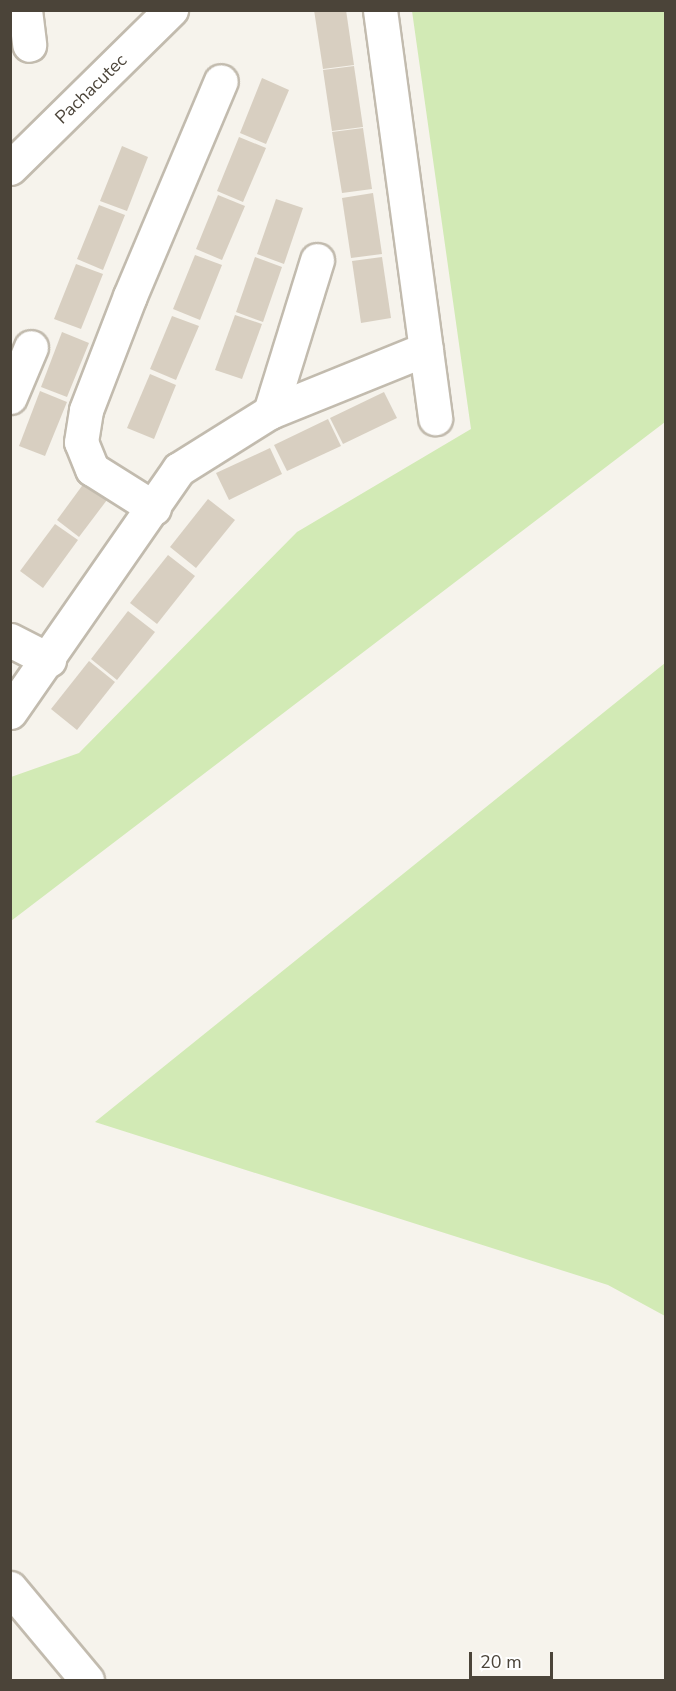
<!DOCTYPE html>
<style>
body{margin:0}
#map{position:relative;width:676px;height:1691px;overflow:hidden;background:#f6f3ec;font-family:"Nunito Sans",sans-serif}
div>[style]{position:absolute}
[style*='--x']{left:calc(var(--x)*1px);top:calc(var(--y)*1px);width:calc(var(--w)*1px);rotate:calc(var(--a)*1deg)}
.green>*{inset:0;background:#d2eab5}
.building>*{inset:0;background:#d8cfc1}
.roads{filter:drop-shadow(2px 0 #c2bbae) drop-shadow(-2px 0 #c2bbae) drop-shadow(0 2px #c2bbae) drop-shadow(0 -2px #c2bbae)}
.minor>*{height:33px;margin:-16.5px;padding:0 16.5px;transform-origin:16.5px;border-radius:16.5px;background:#fff}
span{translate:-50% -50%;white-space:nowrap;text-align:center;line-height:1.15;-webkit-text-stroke:5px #fff;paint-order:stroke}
.street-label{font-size:18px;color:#4b4439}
.frame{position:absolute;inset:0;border:12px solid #4b4439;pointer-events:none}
.scale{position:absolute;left:469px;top:1652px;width:84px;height:27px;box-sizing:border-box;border:3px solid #4b4439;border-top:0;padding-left:8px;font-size:18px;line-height:21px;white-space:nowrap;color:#4b4439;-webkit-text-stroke:4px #fff;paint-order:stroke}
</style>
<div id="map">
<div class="green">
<i style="clip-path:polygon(412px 11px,665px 11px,665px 422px,11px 921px,11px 777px,79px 753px,297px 532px,471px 429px)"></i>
<i style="clip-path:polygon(665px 663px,665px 1316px,608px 1285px,95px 1122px)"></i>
</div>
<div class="building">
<i style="clip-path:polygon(314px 10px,346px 10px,354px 65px,323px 69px)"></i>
<i style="clip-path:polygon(354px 66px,363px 127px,332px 131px,323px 70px)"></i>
<i style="clip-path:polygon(262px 78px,289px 90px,266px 144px,240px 133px)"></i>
<i style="clip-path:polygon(363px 128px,372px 189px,342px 193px,332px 132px)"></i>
<i style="clip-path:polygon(239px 137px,266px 148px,243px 202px,217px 191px)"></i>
<i style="clip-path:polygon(122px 146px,148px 157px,127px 211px,100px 201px)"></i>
<i style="clip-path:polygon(373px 193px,382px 254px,351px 258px,342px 198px)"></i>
<i style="clip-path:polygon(218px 195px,245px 206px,222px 260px,196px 249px)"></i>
<i style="clip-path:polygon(276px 199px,303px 208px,284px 264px,257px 254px)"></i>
<i style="clip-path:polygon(99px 205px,125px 215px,103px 270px,77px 259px)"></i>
<i style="clip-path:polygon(195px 255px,222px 265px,200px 320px,173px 309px)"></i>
<i style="clip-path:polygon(255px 257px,282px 267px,263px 322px,236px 312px)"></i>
<i style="clip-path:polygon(382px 257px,391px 318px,361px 323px,352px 261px)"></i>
<i style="clip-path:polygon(76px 264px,103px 274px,81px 329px,54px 319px)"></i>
<i style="clip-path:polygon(235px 315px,262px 324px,242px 379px,215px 370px)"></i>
<i style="clip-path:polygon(172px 316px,199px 326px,176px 380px,150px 369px)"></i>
<i style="clip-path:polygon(62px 332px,89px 343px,67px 397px,41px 387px)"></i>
<i style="clip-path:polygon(150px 374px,176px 385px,154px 439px,127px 428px)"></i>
<i style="clip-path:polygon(40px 391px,67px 402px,45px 456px,19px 446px)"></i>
<i style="clip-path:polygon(384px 392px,397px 418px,343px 444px,330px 418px)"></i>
<i style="clip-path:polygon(328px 419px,341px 446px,287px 471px,274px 445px)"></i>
<i style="clip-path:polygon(270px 448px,282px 474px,229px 500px,216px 473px)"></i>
<i style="clip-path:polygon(90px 475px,113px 492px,79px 537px,57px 520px)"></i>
<i style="clip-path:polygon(208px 499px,235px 520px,196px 568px,170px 547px)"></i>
<i style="clip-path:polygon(55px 524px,78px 540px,43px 588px,20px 571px)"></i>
<i style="clip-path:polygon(168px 555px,195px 576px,157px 624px,130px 603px)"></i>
<i style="clip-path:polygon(128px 611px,155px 632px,117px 680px,91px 659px)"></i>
<i style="clip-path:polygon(89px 661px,115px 682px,77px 730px,51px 709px)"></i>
</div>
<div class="roads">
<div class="minor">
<i style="--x:25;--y:10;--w:35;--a:83"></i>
<i style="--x:380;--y:10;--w:412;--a:82.3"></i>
<i style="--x:10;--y:168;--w:226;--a:-44.5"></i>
<i style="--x:10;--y:397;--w:54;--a:-67.2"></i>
<i style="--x:270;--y:412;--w:159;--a:-72.8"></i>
<i style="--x:154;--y:508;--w:73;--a:-147.8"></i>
<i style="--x:92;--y:469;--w:29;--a:-112"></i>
<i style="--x:81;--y:442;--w:32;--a:-81"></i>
<i style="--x:86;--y:410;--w:122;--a:-68.9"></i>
<i style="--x:130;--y:296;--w:233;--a:-67.1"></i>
<i style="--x:10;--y:640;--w:44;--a:27.1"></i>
<i style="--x:10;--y:712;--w:296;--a:-55.2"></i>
<i style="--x:179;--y:469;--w:107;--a:-32.1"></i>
<i style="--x:270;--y:412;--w:168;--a:-22"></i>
<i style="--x:10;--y:1588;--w:120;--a:50.1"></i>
</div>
</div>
<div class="street-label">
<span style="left:91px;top:89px;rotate:-44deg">Pachacutec</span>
</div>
<div class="frame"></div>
<div class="scale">20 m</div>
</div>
